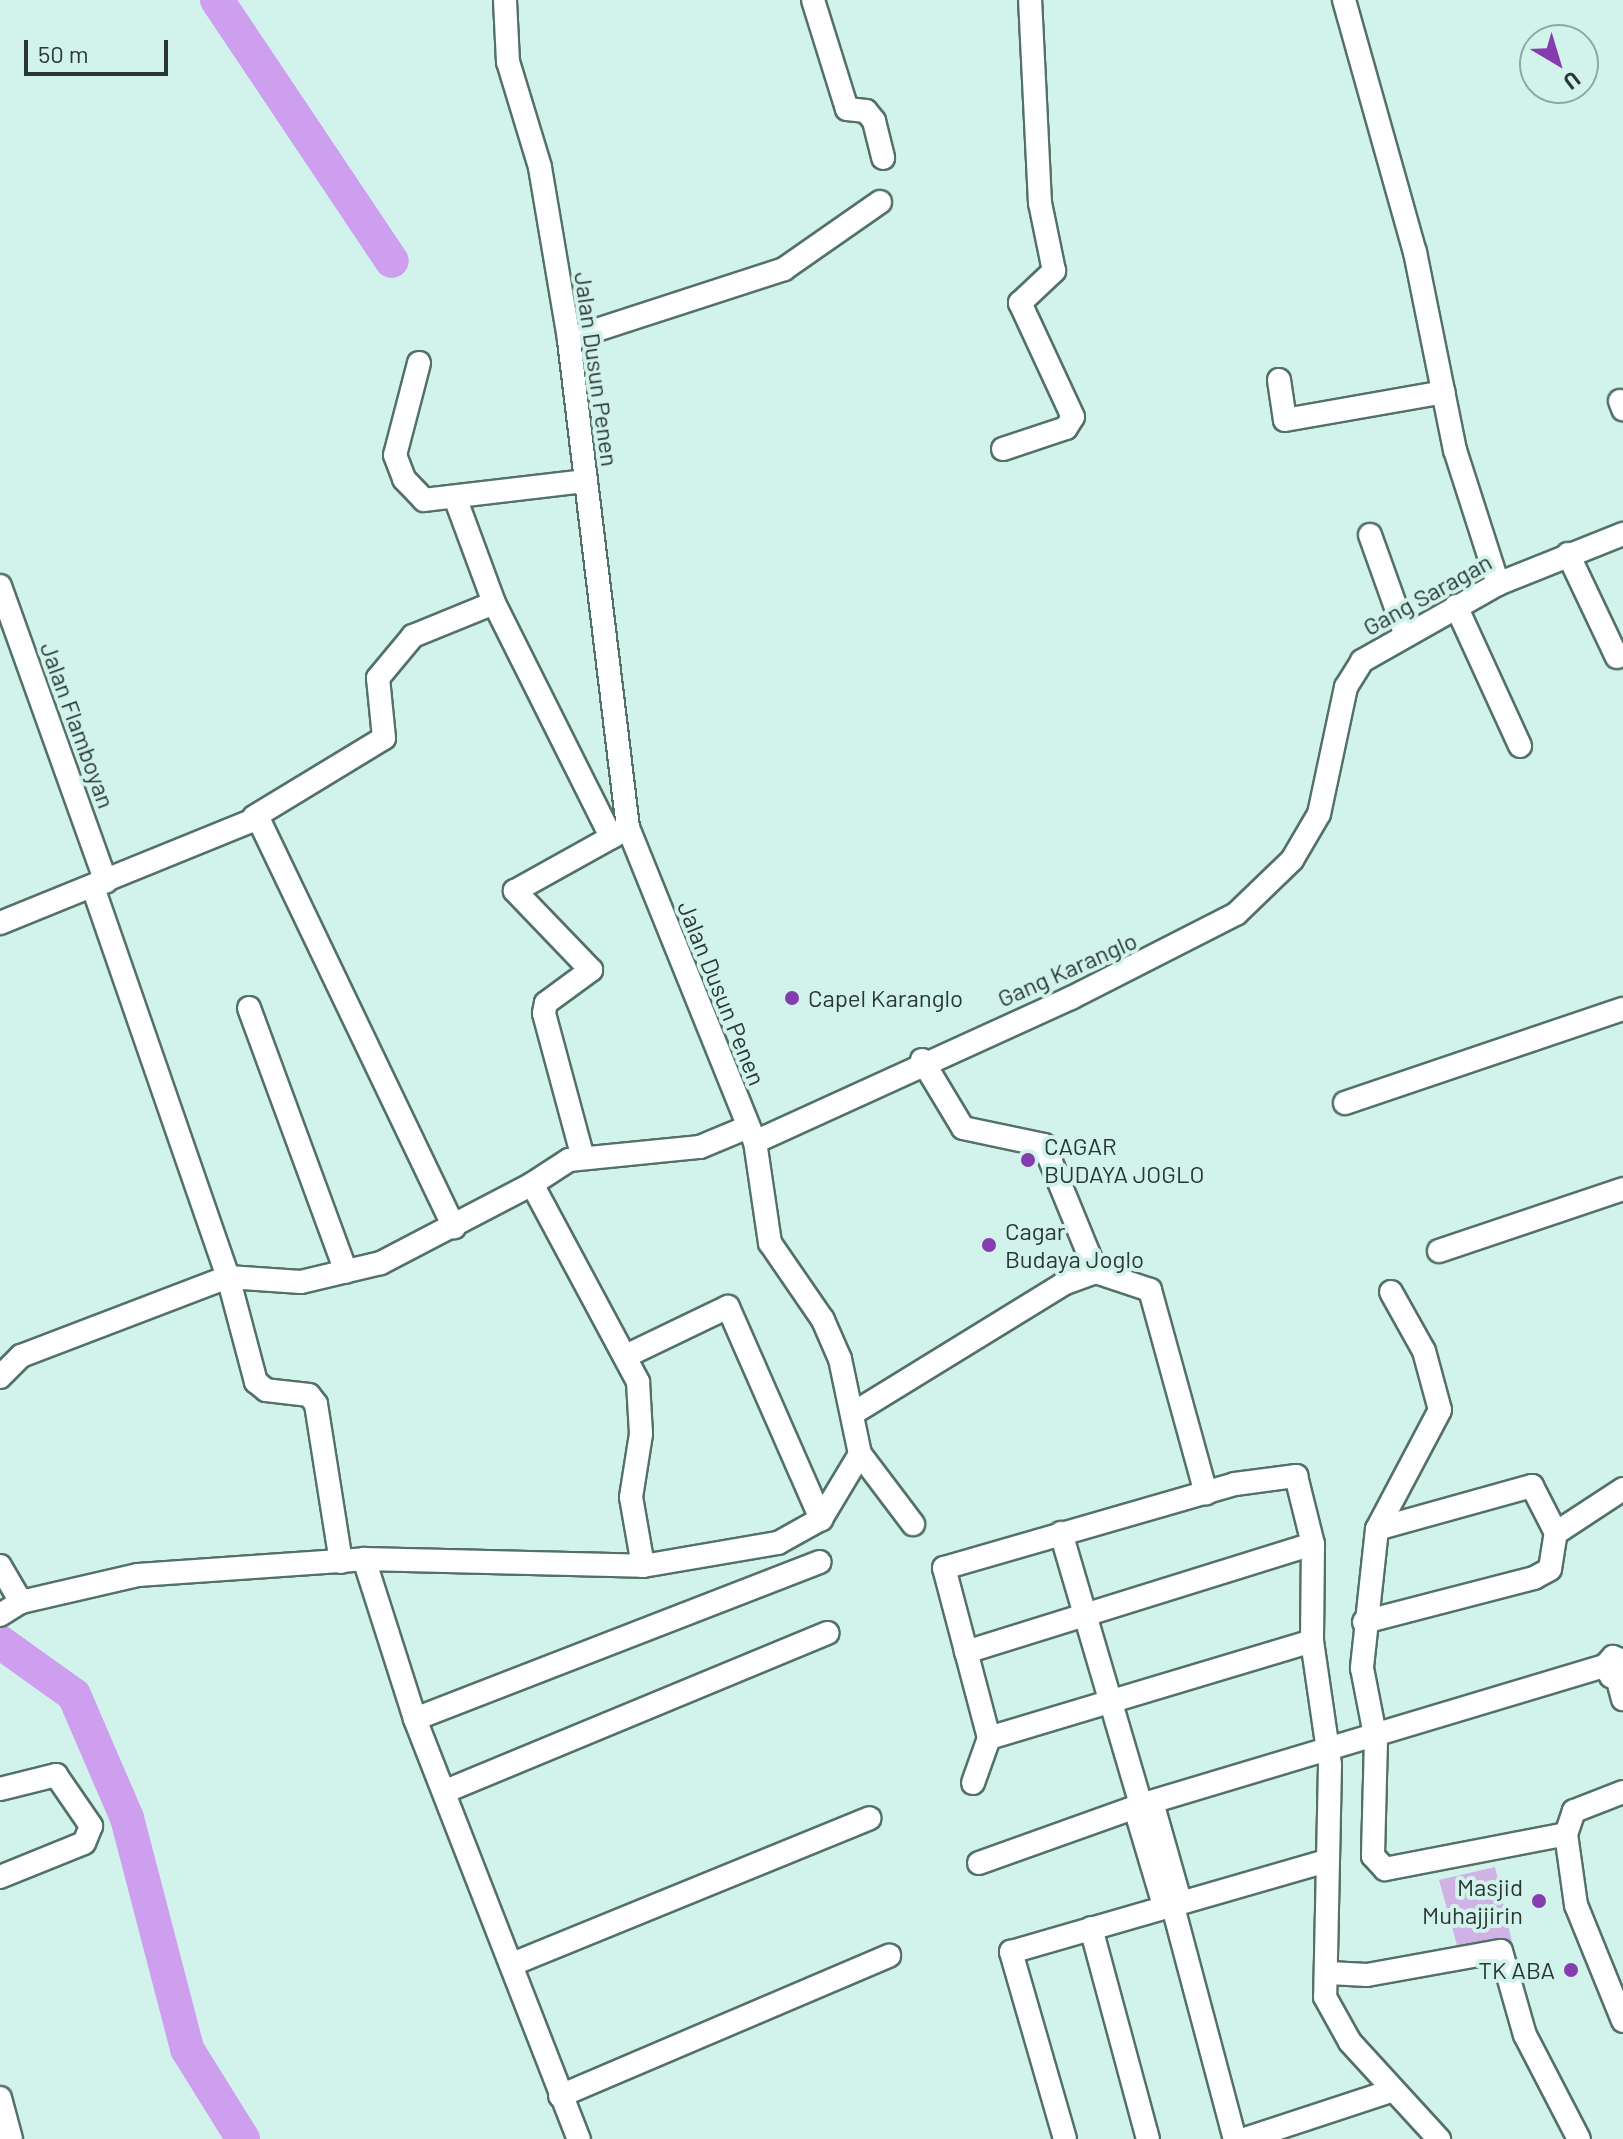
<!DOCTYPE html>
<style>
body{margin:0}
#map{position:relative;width:1623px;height:2139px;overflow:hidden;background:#d2f3eb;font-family:Barlow,sans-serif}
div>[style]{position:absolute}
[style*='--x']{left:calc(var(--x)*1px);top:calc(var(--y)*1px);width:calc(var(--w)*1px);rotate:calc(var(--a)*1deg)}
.green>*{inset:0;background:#d1b2e7}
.river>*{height:34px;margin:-17px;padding:0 17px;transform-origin:17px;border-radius:17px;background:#ce9eef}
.roads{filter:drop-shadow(2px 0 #53716a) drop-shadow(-2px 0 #53716a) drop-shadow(0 2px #53716a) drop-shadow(0 -2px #53716a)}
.minor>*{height:22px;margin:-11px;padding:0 11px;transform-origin:11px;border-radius:11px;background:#fff}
.dots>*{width:22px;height:22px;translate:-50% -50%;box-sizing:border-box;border:4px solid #d2f3eb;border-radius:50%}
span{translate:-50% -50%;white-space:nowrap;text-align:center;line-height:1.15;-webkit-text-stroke:8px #d2f3eb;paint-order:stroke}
.street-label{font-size:24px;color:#2a3734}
.poi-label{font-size:24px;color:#2a3734}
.left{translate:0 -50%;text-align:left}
.right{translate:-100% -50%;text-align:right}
.north{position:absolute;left:1519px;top:24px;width:80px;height:80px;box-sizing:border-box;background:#d2f3eb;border:2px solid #8fa8a2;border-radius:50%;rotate:142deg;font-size:22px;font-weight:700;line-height:32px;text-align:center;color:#2a3734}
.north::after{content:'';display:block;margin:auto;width:28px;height:36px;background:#853cae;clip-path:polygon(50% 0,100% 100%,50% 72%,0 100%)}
.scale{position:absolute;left:24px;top:40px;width:144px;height:36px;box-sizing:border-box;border:4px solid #2a3734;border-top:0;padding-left:10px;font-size:24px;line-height:28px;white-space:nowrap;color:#2a3734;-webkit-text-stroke:6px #d2f3eb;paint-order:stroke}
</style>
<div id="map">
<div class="green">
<i style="clip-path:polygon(1495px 1867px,1512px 1942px,1460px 1956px,1439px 1880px)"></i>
</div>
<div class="river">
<i style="--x:217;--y:0;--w:314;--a:56.2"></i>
<i style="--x:0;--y:1642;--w:91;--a:35.6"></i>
<i style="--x:74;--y:1695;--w:134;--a:66.7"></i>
<i style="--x:127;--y:1818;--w:239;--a:75.4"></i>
<i style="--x:187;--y:2049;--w:106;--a:58.1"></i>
</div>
<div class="roads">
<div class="minor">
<i style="--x:813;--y:0;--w:114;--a:72.7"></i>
<i style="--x:847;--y:109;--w:19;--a:6"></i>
<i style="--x:866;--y:111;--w:13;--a:51"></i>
<i style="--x:874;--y:121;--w:38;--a:76"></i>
<i style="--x:1344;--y:0;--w:262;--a:74.3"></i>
<i style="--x:1415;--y:252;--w:202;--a:78.6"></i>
<i style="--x:1455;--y:450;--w:141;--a:72.2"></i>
<i style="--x:569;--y:339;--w:226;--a:-18"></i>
<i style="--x:784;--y:269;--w:117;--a:-34.9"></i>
<i style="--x:419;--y:363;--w:95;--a:104.6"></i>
<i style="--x:395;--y:455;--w:26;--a:69"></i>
<i style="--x:404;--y:479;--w:29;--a:46"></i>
<i style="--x:424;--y:500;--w:163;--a:-6.7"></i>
<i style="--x:1279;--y:380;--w:40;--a:81.5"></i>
<i style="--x:1285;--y:420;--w:161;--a:-10"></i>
<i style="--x:1620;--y:401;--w:9;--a:69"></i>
<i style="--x:1003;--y:449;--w:66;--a:-18.4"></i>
<i style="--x:1066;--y:428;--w:13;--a:-58"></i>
<i style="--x:1073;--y:417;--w:126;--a:-114.9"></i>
<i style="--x:1020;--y:303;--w:47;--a:-43.3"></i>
<i style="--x:1054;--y:271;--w:69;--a:-101.6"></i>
<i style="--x:1040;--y:203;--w:203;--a:-92.8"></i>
<i style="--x:456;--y:500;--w:110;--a:69.7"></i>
<i style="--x:494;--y:603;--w:262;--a:63.4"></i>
<i style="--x:1370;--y:535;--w:104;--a:70.3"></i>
<i style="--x:1568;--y:554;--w:114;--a:64.6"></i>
<i style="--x:0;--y:586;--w:314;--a:70.3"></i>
<i style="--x:1456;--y:606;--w:154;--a:65.4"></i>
<i style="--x:254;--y:817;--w:152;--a:-31.3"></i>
<i style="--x:384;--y:738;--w:60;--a:-95.7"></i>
<i style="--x:378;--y:678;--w:55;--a:-50.2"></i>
<i style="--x:413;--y:636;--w:87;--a:-22.2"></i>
<i style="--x:0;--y:923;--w:279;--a:-22.1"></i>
<i style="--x:258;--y:818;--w:454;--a:64.4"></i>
<i style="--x:249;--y:1008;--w:281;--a:69.8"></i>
<i style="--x:922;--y:1060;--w:79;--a:58.9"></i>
<i style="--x:963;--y:1128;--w:83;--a:11.9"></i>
<i style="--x:1044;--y:1145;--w:137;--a:67.7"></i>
<i style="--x:1096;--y:1272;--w:57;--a:18.4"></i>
<i style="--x:1150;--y:1290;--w:211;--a:74.6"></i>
<i style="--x:1345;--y:1103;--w:293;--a:-18.7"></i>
<i style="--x:755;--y:1142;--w:347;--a:-24.5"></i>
<i style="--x:1071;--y:998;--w:185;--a:-27"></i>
<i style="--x:1236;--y:914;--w:78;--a:-44"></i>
<i style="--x:1292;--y:860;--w:53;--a:-59.6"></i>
<i style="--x:1319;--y:814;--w:130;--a:-78"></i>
<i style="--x:1346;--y:687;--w:31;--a:-58"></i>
<i style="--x:1362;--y:661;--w:156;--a:-29.5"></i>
<i style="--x:1498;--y:584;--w:135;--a:-21.8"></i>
<i style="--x:583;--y:1158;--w:150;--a:-105.1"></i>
<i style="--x:544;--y:1013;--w:10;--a:-79"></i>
<i style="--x:546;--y:1003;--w:56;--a:-36.3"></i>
<i style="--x:591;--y:970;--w:110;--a:-133.9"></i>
<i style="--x:515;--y:891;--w:129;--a:-29.1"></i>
<i style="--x:532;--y:1184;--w:44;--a:-33"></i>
<i style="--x:569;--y:1160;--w:132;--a:-5.7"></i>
<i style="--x:700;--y:1147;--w:52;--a:-22.6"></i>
<i style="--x:1439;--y:1251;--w:194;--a:-18.6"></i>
<i style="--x:1391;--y:1292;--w:68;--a:60.8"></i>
<i style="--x:1424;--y:1351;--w:61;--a:74.8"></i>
<i style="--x:1440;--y:1410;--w:135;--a:117.9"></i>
<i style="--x:1377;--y:1529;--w:140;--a:96.2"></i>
<i style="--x:1362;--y:1668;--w:73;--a:79"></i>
<i style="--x:1376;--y:1740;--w:116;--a:91.5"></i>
<i style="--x:1373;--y:1856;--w:18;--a:47"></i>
<i style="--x:1385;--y:1869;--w:184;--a:-10.9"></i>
<i style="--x:626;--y:1356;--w:113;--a:-25.7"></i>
<i style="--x:728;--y:1307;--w:232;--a:66.3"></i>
<i style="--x:0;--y:1377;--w:30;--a:-45"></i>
<i style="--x:21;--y:1356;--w:222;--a:-20.9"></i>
<i style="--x:228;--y:1277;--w:412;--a:-109.1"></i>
<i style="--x:852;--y:1414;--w:248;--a:-31.6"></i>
<i style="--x:1063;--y:1284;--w:35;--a:-20"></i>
<i style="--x:860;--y:1454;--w:88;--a:52.9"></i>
<i style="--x:1377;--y:1529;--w:161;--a:-15.5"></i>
<i style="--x:1532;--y:1486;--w:53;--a:62.9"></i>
<i style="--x:1061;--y:1533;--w:284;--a:73.6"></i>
<i style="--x:364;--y:1559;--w:279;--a:1.4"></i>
<i style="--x:643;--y:1566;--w:137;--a:-9.7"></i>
<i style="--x:778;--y:1543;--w:49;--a:-29.2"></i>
<i style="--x:821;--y:1519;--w:76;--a:-59"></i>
<i style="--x:860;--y:1454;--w:97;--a:-101.9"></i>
<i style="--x:840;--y:1359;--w:43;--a:-113.6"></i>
<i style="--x:823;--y:1320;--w:93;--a:-124.5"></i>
<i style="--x:770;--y:1243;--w:102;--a:-98.4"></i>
<i style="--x:755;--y:1142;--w:339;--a:-112"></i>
<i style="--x:628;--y:828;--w:493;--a:-96.9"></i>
<i style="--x:569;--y:339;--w:174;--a:-99.6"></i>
<i style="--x:540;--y:167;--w:110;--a:-106.9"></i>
<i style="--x:508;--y:62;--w:62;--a:-92.8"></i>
<i style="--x:341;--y:1562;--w:160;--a:-99"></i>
<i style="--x:316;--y:1404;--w:11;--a:-128"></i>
<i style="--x:309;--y:1395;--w:43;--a:-173.4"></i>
<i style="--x:266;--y:1390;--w:13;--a:-141"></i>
<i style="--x:256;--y:1382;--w:109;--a:-104.9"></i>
<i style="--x:228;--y:1277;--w:73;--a:3.9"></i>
<i style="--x:301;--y:1282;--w:82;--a:-13.4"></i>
<i style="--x:381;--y:1263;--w:170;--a:-27.6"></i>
<i style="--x:532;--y:1184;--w:225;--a:61.8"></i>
<i style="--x:638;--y:1382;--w:52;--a:86.7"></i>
<i style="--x:641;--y:1434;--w:64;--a:99"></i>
<i style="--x:631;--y:1497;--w:70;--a:80.1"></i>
<i style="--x:0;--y:1566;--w:42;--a:59.7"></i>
<i style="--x:0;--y:1615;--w:25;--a:-32"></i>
<i style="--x:21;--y:1602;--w:120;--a:-13"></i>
<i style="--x:138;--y:1575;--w:227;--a:-4"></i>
<i style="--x:364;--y:1559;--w:168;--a:72.3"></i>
<i style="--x:415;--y:1719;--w:451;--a:68.7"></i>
<i style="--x:1364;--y:1622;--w:176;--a:-14.5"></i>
<i style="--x:1534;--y:1578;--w:18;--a:-29"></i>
<i style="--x:1550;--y:1569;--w:36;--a:-81"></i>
<i style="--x:1556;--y:1533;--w:80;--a:-33.3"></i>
<i style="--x:966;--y:1652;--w:363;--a:-17.3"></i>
<i style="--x:1623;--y:1661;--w:11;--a:-158"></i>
<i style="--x:1613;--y:1657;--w:12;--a:132"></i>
<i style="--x:1605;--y:1666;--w:12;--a:59"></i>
<i style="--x:1611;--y:1676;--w:12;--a:-14"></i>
<i style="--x:1617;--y:1677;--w:23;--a:75"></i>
<i style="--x:415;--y:1719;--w:434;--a:-21.2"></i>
<i style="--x:989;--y:1738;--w:176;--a:-104.8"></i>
<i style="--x:944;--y:1568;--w:303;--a:-16.1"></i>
<i style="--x:1235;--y:1484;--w:62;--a:-7.5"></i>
<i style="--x:1296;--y:1476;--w:70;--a:76"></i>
<i style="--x:1313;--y:1544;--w:97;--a:90.6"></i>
<i style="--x:1312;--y:1641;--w:125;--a:81.7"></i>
<i style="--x:1330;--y:1765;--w:232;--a:91.2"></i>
<i style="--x:1325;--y:1997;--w:51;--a:60.9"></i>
<i style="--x:1350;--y:2042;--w:132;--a:47.5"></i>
<i style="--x:973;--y:1783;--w:48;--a:-70.4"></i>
<i style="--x:989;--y:1738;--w:337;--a:-16.7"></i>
<i style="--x:0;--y:1789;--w:58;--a:-14"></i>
<i style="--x:56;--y:1775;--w:62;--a:55.5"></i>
<i style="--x:91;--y:1826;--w:18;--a:112"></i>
<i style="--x:84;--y:1843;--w:91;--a:158"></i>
<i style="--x:446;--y:1791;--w:413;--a:-22.5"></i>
<i style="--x:1623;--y:1792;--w:53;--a:158.8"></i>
<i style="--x:1574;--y:1811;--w:24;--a:109"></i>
<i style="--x:1566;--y:1834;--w:72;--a:82"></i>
<i style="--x:1576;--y:1905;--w:125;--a:67.9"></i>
<i style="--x:1152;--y:1802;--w:103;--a:74.2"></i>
<i style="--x:1135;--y:1808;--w:101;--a:73.4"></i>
<i style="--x:979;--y:1863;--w:172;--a:-19.7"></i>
<i style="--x:1141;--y:1805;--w:484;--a:-16.7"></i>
<i style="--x:1172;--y:1903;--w:244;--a:75.1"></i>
<i style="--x:1091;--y:1928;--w:219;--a:74.9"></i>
<i style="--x:515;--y:1963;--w:383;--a:-22.2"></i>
<i style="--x:1329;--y:1973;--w:38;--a:3"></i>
<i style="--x:1367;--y:1975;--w:136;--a:-10.2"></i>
<i style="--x:1501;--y:1951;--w:87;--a:74.1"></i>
<i style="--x:1525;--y:2035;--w:117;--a:62.6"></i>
<i style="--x:560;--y:2096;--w:358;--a:-23.1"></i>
<i style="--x:0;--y:2098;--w:42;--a:75"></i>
<i style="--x:1065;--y:2139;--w:195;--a:-106.1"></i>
<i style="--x:1011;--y:1952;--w:325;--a:-16.1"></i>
<i style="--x:1245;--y:2139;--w:154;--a:-18.2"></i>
</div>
</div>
<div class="dots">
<i style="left:792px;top:998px;background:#853cae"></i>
<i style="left:1028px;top:1160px;background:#853cae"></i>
<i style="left:989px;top:1245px;background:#853cae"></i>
<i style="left:1539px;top:1901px;background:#853cae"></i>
<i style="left:1571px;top:1970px;background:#853cae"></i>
</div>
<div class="street-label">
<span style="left:597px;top:369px;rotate:82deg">Jalan Dusun Penen</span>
<span style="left:1427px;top:594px;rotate:-29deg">Gang Saragan</span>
<span style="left:78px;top:725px;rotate:70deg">Jalan Flamboyan</span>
<span style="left:1067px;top:969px;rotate:-24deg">Gang Karanglo</span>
<span style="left:722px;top:993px;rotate:68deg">Jalan Dusun Penen</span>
</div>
<div class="poi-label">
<span class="left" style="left:808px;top:998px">Capel Karanglo</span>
<span class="left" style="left:1044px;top:1160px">CAGAR<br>BUDAYA JOGLO</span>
<span class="left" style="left:1005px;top:1245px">Cagar<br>Budaya Joglo</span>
<span class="right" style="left:1523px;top:1901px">Masjid<br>Muhajjirin</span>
<span class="right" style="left:1555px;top:1970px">TK ABA</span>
</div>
<div class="north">U</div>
<div class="scale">50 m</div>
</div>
